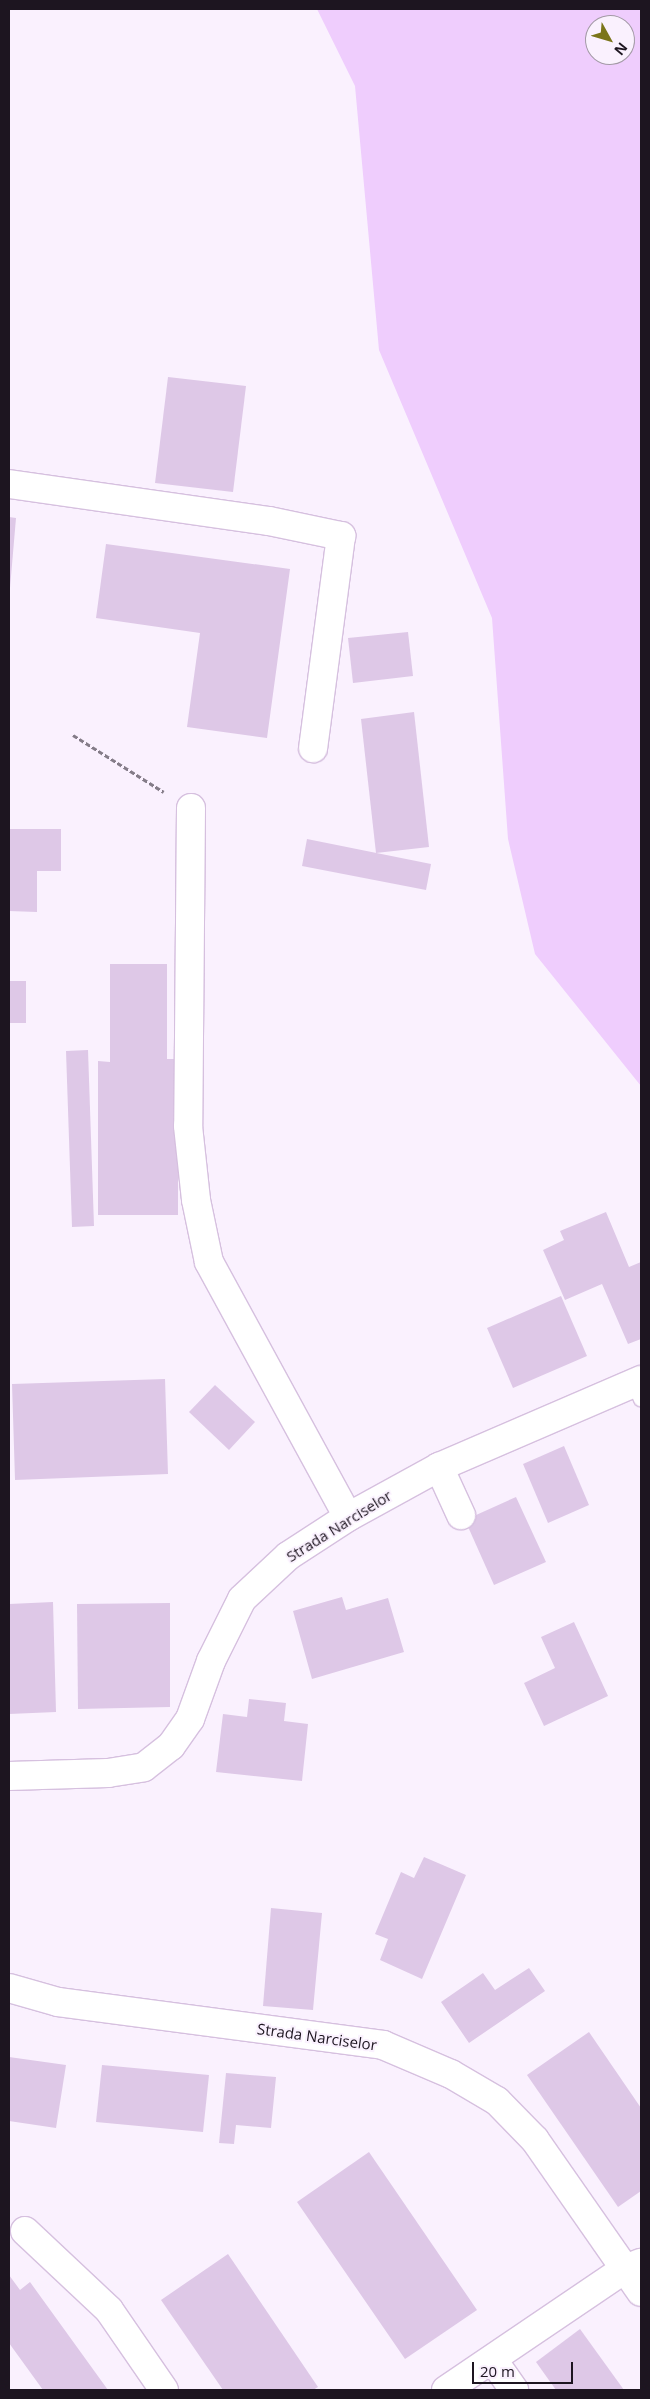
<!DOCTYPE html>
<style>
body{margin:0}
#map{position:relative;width:650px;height:2399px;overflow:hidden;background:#faf1fe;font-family:"Open Sans",sans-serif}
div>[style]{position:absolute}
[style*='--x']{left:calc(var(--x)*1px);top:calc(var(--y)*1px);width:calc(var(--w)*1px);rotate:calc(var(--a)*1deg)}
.green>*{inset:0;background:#efcdfd}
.building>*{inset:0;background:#dec8e7}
.path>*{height:3px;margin-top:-1.5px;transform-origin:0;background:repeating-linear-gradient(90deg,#847c88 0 5px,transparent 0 7.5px)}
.roads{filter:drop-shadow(1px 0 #d6c0df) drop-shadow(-1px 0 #d6c0df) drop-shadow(0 1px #d6c0df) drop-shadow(0 -1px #d6c0df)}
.lane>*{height:15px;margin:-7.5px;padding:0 7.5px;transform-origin:7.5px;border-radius:7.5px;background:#fff}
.street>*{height:28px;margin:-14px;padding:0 14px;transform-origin:14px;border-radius:14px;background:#fff}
span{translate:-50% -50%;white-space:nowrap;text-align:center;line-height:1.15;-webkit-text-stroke:4px #faf1fe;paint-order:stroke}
.street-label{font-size:15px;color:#1d1520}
.frame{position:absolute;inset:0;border:10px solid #1d1520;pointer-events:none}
.north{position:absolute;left:585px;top:15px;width:50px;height:50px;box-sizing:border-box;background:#faf1fe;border:1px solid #a299a5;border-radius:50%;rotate:129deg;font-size:14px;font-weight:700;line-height:20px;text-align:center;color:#1d1520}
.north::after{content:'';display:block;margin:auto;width:18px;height:22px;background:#7b751a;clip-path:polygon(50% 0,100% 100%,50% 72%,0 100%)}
.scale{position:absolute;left:472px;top:2362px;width:101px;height:22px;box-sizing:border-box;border:2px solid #1d1520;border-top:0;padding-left:6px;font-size:15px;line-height:18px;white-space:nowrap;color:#1d1520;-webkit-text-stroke:4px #faf1fe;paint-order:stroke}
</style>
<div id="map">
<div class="green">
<i style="clip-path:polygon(evenodd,317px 9px,641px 9px,641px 1086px,535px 954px,508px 839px,492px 618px,379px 350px,355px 86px,317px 9px,595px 25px,625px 25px,625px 55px,595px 55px,595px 25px)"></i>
</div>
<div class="building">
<i style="clip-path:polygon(168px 377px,246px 386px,233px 492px,155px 483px)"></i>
<i style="clip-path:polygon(9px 517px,16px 518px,10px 588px,9px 588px)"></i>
<i style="clip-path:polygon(106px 544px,290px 569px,267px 738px,187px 727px,200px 633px,96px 618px)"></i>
<i style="clip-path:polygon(408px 632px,413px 676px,353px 683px,348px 638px)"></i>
<i style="clip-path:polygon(414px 712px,429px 847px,376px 853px,361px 719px)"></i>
<i style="clip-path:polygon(9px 829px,61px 829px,61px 871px,37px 871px,37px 912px,9px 911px)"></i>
<i style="clip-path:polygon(307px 839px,431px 864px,426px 890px,302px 866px)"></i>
<i style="clip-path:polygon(110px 964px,167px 964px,167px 1059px,178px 1059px,178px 1215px,98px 1215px,98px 1061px,110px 1062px)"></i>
<i style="clip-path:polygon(9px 981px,26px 981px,26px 1023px,9px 1023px)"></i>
<i style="clip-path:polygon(88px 1050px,94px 1226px,72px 1227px,66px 1051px)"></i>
<i style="clip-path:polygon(606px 1212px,629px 1267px,641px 1262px,641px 1339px,628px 1344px,602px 1284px,565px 1300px,543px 1250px,564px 1240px,560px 1231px)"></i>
<i style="clip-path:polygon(561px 1296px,587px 1356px,513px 1388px,487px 1328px)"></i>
<i style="clip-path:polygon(165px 1379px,168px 1474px,15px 1480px,12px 1384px)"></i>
<i style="clip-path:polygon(215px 1385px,255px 1422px,229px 1450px,189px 1412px)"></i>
<i style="clip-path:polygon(564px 1446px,589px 1505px,548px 1523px,523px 1464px)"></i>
<i style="clip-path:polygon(516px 1497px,546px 1562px,494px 1585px,465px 1520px)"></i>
<i style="clip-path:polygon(342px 1597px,346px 1610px,388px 1598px,404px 1652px,312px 1679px,293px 1611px)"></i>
<i style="clip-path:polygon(53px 1602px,56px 1712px,9px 1714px,9px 1604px)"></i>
<i style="clip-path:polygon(170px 1603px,170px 1707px,78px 1709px,77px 1604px)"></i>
<i style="clip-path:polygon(574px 1622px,608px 1696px,544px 1726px,524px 1683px,555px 1668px,541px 1637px)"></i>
<i style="clip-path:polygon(249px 1699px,286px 1703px,284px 1721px,308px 1724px,302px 1781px,216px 1772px,223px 1714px,247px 1717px)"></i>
<i style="clip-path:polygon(424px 1857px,466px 1875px,422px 1979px,380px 1960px,388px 1939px,375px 1934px,401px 1872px,414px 1878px)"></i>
<i style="clip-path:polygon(271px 1908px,322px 1913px,313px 2010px,263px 2006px)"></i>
<i style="clip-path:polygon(529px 1968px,545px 1991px,469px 2043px,441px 2002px,483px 1973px,495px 1990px)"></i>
<i style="clip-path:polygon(589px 2032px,641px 2108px,641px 2191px,618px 2207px,527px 2075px)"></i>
<i style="clip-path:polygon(9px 2057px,66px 2065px,56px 2128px,9px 2121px)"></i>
<i style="clip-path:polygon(102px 2065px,209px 2075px,203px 2132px,96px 2122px)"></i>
<i style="clip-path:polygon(226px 2073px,276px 2077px,271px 2128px,236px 2125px,234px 2144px,219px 2143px)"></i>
<i style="clip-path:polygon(369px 2152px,477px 2310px,405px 2359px,297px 2202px)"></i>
<i style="clip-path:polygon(228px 2254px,318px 2387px,313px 2390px,223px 2390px,161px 2300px)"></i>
<i style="clip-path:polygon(9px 2275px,20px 2290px,30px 2282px,108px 2390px,43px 2390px,9px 2343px)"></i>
<i style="clip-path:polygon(580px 2329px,624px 2390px,556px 2390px,536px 2362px)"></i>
</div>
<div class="path">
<i style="--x:73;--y:735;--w:107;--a:32.1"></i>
</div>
<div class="roads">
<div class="lane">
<i style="--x:634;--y:1383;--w:17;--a:66"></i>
</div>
<div class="street">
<i style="--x:9;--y:484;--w:263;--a:8.1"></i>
<i style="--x:269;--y:521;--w:74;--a:11.8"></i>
<i style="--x:341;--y:536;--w:214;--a:97.5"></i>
<i style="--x:191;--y:808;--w:318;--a:90.5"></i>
<i style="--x:188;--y:1126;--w:74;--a:83.8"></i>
<i style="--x:196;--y:1200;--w:63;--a:78.2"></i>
<i style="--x:209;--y:1262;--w:290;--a:61.4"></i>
<i style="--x:439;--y:1467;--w:53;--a:65.4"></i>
<i style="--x:9;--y:1776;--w:99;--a:-1.7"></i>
<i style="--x:108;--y:1773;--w:36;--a:-9"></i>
<i style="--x:144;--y:1767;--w:34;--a:-38"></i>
<i style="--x:171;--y:1746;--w:33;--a:-55"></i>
<i style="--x:190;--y:1719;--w:62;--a:-70.1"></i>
<i style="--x:211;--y:1661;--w:69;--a:-63.4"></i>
<i style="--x:242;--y:1599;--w:63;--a:-43.1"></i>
<i style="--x:288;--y:1556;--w:72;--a:-33"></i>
<i style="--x:348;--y:1517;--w:104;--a:-28.8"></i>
<i style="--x:439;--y:1467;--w:220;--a:-23.3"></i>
<i style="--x:9;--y:1988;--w:51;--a:15.9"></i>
<i style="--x:58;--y:2002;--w:328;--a:7.5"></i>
<i style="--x:383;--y:2045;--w:74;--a:23.1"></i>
<i style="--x:451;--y:2074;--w:53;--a:30.4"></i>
<i style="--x:497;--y:2101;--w:54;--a:45.7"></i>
<i style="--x:535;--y:2140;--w:185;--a:55.1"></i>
<i style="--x:25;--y:2231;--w:115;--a:43.2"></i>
<i style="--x:109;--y:2310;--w:97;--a:55.5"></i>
<i style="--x:493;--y:2360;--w:37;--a:55"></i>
<i style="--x:446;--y:2390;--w:216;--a:-34.1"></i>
<i style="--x:625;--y:2269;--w:17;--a:-21"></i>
</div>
</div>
<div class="street-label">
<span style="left:339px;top:1526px;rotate:-32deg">Strada Narciselor</span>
<span style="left:317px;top:2037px;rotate:8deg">Strada Narciselor</span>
</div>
<div class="frame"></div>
<div class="north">N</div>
<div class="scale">20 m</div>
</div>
